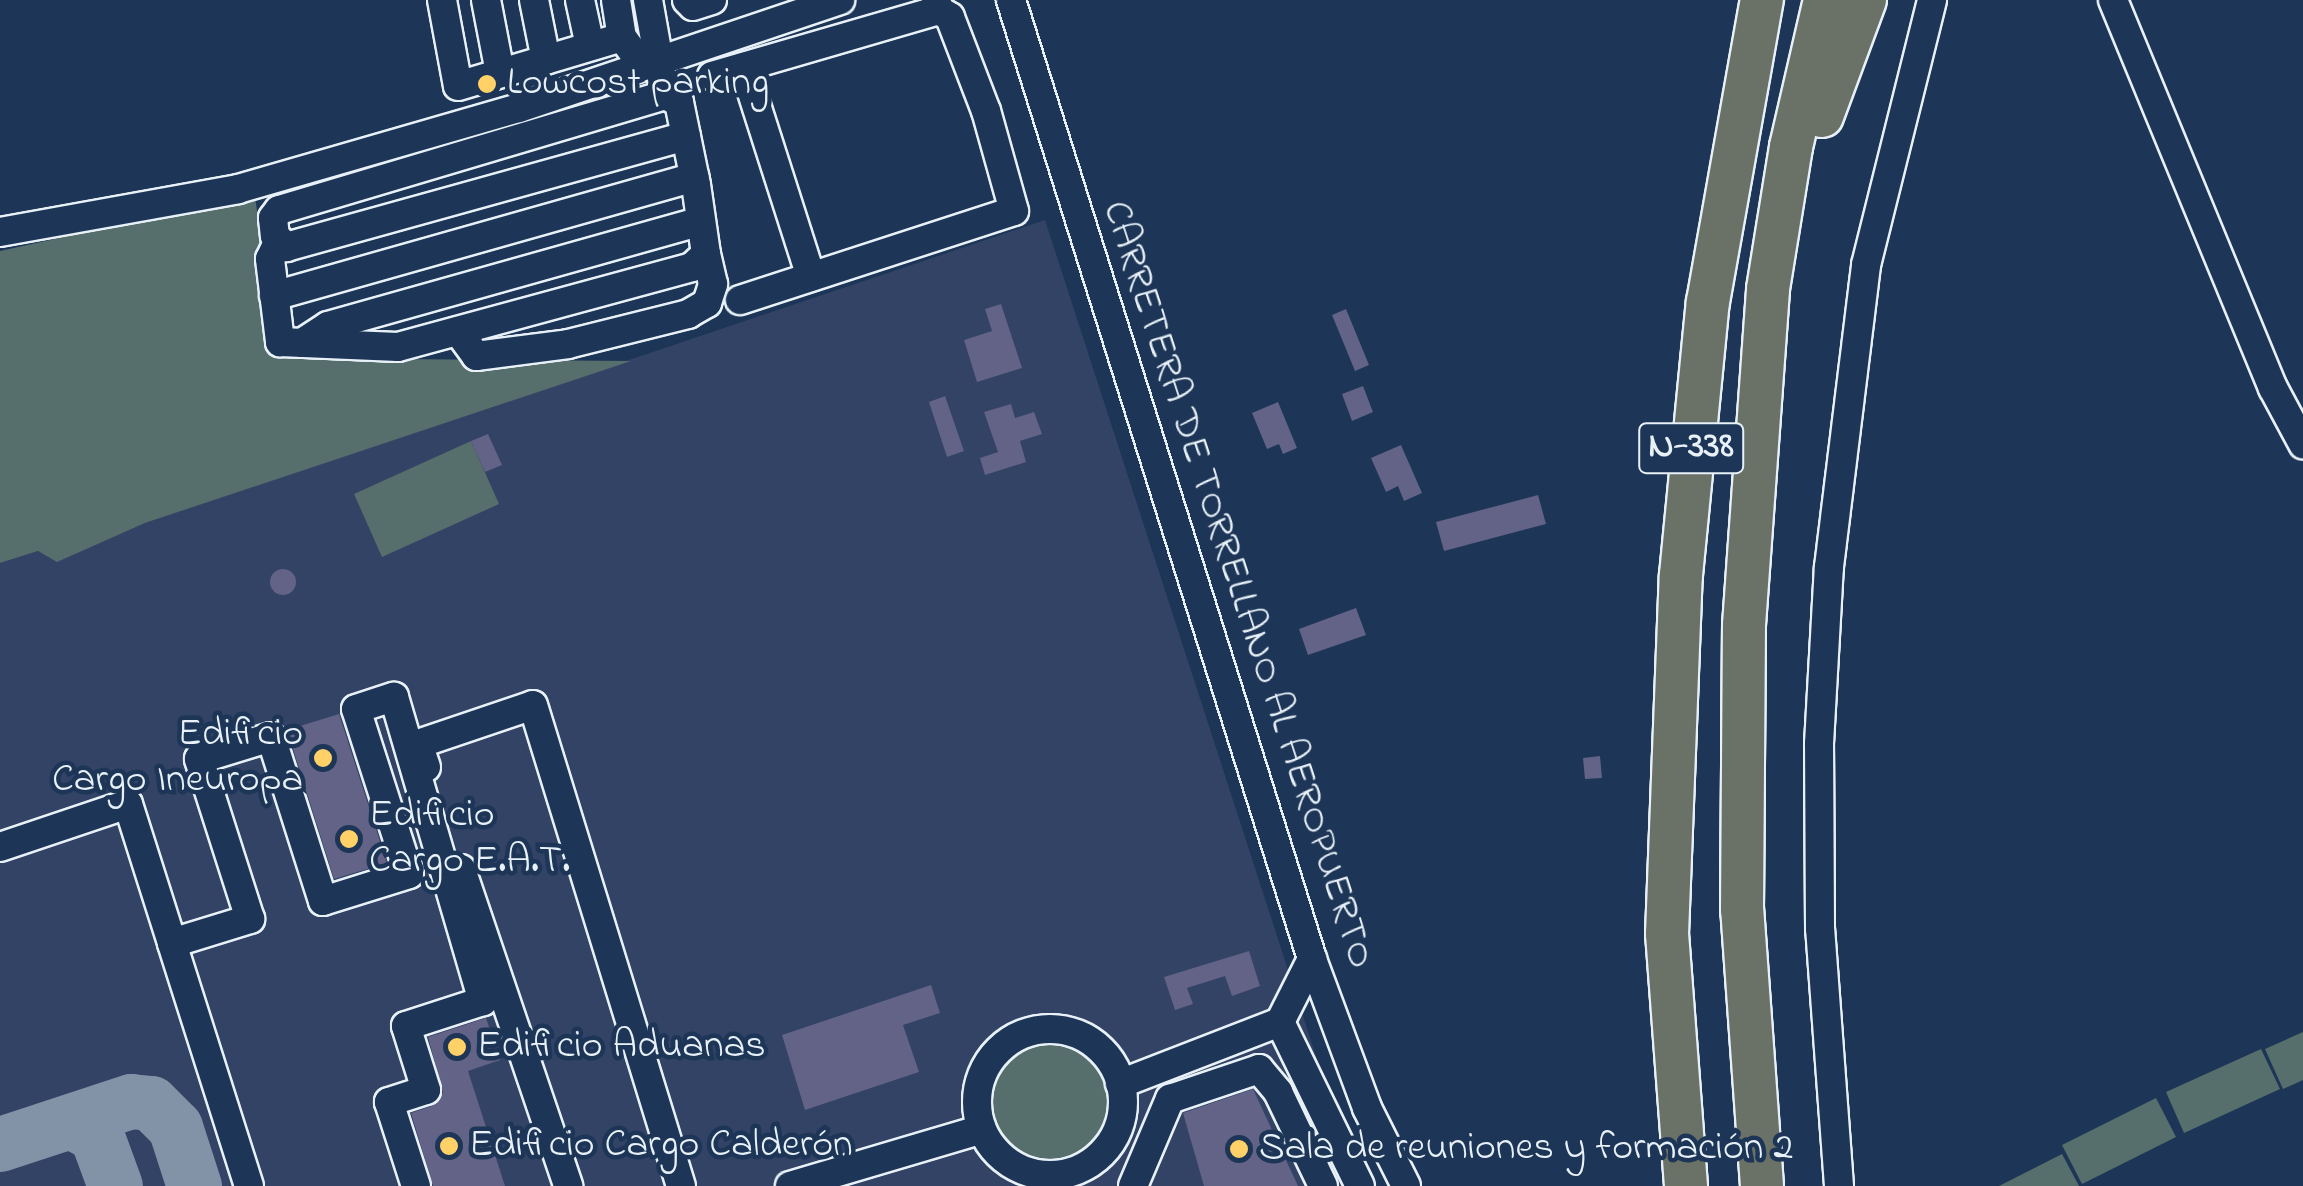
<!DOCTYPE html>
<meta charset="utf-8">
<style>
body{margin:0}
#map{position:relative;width:2303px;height:1186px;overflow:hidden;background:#1d3557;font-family:"Indie Flower",sans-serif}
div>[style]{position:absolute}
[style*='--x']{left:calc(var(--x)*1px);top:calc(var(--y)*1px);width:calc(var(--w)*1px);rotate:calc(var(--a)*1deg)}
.built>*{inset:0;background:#324365}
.green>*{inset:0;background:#566f6c}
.round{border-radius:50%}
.taxiway>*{height:55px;margin:-27.5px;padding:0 27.5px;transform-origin:27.5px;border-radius:27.5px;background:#8293a8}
.building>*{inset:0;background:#626386}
.roads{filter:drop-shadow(2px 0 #e8f1f8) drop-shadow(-2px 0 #e8f1f8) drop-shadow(0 2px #e8f1f8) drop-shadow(0 -2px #e8f1f8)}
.minor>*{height:28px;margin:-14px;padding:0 14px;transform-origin:14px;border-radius:14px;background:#1d3557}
.minor>.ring{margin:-14px;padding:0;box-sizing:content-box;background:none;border:28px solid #1d3557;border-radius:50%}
.highway>*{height:42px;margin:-21px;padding:0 21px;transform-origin:21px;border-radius:21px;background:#6a7166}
.dots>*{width:28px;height:28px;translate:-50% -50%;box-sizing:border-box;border:5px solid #1d3557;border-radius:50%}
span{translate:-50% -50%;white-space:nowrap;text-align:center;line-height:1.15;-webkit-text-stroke:9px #1d3557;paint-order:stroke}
.shield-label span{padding:2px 8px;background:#1d3557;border:2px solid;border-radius:8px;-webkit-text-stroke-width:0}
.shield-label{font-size:38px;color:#e8f1f8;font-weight:700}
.poi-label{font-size:40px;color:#e8f1f8}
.left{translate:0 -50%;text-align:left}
.right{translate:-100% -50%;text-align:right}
.street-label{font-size:40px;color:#e8f1f8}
</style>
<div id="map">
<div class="built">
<i style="clip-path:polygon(1045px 220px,1326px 1087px,1377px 1186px,0 1186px,0 563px,38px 551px,57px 561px,145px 523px)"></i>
</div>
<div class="green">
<i style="clip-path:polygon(255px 195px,275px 358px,631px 361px,145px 523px,57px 562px,38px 551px,0 563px,0 251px)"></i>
<i style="clip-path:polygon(471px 441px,499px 504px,382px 557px,354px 494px)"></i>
<i style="clip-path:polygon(2303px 1032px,2303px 1080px,2283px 1089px,2265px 1049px)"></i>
<i class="round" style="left:988px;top:1042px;width:122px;height:122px"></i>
<i style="clip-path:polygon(2261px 1049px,2280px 1089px,2184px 1133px,2166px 1092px)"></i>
<i style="clip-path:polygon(2156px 1098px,2176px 1137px,2082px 1184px,2062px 1145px)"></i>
<i style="clip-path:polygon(2062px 1154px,2079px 1186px,1999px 1186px)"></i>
</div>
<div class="taxiway">
<i style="--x:72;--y:1122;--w:27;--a:27"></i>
<i style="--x:96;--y:1134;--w:55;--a:69.9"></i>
<i style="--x:0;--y:1144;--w:138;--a:-18.2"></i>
<i style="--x:131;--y:1101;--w:20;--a:6"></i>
<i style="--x:151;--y:1103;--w:34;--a:45"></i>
<i style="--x:175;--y:1127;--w:62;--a:72.1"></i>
</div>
<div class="building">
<i style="clip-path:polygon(1001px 304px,1022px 368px,977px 382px,964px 340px,992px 331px,985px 309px)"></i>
<i style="clip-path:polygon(1346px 309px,1369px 365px,1355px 371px,1332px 315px)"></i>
<i style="clip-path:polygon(1363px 386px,1373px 412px,1352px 421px,1342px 394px)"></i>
<i style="clip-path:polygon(945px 396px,964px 451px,947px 457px,929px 402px)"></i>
<i style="clip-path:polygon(1278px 402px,1297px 448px,1283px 454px,1279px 444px,1267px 449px,1252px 413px)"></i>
<i style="clip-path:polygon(1011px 404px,1015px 418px,1034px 412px,1042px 434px,1020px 441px,1026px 462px,985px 475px,980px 458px,998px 452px,984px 412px)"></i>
<i style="clip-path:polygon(488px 434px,502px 465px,485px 472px,471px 441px)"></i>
<i style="clip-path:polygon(1401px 445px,1422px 493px,1404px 501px,1398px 486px,1386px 492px,1371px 458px)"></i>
<i style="clip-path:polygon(1538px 495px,1546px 524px,1444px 551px,1436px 522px)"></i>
<i class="round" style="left:270px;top:569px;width:26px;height:26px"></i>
<i style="clip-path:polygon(1356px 608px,1366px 635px,1308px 655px,1299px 629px)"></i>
<i style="clip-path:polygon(339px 714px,387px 863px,334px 879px,287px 730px)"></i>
<i style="clip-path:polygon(1600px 756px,1602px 778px,1585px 779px,1583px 758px)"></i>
<i style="clip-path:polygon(1249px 951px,1260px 986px,1232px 996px,1225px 976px,1187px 988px,1193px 1004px,1175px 1010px,1164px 977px)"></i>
<i style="clip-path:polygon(931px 985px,940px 1013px,903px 1025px,919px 1072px,805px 1110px,782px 1035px)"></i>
<i style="clip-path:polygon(486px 1018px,500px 1060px,468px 1071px,505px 1186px,433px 1186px,411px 1113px,432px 1106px,443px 1093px,428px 1037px)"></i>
<i style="clip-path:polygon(1253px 1089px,1298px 1186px,1204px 1186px,1183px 1113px)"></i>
</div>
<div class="roads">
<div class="minor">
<i style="--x:442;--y:0;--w:87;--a:79.5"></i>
<i style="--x:458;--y:86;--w:171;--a:-16.6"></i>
<i style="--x:622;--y:37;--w:34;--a:54"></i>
<i style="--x:486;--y:0;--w:74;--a:79.1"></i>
<i style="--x:534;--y:0;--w:61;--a:78.7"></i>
<i style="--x:580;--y:0;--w:47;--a:77.7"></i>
<i style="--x:616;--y:0;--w:37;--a:81"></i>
<i style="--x:648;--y:0;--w:97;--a:79.9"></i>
<i style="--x:665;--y:95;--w:403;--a:163.4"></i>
<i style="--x:279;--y:210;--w:10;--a:127"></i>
<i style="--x:273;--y:218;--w:18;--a:84"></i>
<i style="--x:275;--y:236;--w:16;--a:45"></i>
<i style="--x:286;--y:247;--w:415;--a:-15.5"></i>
<i style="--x:687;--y:0;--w:8;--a:45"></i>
<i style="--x:693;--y:6;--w:20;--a:-18"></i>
<i style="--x:1011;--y:0;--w:1005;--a:72.57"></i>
<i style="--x:1312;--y:959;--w:159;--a:69.7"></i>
<i style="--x:1367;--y:1108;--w:87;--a:63.4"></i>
<i style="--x:2113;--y:0;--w:420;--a:67.6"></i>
<i style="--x:2273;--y:388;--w:64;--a:61.8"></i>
<i style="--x:744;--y:67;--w:220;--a:72.3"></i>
<i style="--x:712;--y:76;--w:236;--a:-16.2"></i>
<i style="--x:939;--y:10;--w:10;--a:-107"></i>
<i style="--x:0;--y:232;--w:242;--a:-10.2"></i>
<i style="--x:238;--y:189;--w:292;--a:-16.1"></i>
<i style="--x:519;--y:108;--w:339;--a:-18.6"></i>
<i style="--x:279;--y:240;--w:21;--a:115"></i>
<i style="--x:270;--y:259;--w:84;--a:83.1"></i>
<i style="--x:280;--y:342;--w:118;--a:2.4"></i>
<i style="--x:398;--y:347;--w:305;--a:-15.2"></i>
<i style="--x:692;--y:267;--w:19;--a:-43"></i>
<i style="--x:706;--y:254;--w:70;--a:-98.2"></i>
<i style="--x:696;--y:185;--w:85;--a:-101.6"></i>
<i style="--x:679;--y:102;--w:16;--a:-153"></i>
<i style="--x:274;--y:296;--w:437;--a:-15.8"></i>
<i style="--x:740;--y:300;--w:288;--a:-18"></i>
<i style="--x:1014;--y:211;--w:104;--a:-105.6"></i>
<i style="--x:986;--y:111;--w:101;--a:-111"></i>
<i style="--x:950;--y:17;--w:13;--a:-148"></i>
<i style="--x:458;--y:331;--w:31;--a:54"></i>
<i style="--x:476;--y:356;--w:93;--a:-7.4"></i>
<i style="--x:568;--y:344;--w:124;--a:-14"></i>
<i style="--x:688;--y:314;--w:22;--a:-30"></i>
<i style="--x:707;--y:303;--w:20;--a:-72"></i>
<i style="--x:713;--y:284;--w:31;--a:-103"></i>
<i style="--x:302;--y:343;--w:31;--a:-33"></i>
<i style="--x:328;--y:326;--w:387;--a:-15.7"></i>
<i style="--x:426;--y:767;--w:24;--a:-109"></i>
<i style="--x:418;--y:744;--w:121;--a:-18.7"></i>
<i style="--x:533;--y:705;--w:503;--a:72.9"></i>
<i style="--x:0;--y:847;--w:135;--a:-18.6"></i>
<i style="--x:128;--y:804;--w:146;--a:72.4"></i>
<i style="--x:461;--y:869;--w:335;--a:71.3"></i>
<i style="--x:1280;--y:1022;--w:182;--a:64"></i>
<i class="ring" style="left:977px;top:1029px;width:118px;height:118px"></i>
<i style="--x:1120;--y:1084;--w:172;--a:-21.2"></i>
<i style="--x:1280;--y:1022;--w:71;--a:-63.1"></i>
<i style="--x:249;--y:1186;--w:255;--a:-107.6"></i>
<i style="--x:172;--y:943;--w:82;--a:-17.1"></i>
<i style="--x:250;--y:919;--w:168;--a:-107.7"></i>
<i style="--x:199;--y:759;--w:75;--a:-17"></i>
<i style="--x:271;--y:737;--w:172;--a:72.4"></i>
<i style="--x:323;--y:901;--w:90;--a:-17.4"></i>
<i style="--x:409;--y:874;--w:173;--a:-107.8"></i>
<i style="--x:356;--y:709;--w:40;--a:-18"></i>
<i style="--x:394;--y:697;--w:317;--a:73.7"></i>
<i style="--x:483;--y:1001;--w:81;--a:162"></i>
<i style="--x:406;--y:1026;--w:67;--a:72.6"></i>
<i style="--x:426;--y:1090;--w:39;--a:162"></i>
<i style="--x:389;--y:1102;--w:88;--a:72.2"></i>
<i style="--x:790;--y:1186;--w:200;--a:-16.5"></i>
<i style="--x:1133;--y:1186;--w:95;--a:-67"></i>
<i style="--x:1170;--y:1099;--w:94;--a:-18.6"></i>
<i style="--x:1259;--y:1069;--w:30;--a:50"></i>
<i style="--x:1278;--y:1092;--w:104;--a:64.4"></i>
<i style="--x:1839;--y:1186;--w:258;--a:-94.2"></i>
<i style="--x:1820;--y:929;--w:185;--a:-90.3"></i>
<i style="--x:1819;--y:744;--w:177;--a:-86.8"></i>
<i style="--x:1829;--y:567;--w:304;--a:-83"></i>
<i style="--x:1866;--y:265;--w:273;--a:-76"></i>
</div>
<div class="highway">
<i style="--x:1822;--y:116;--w:124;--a:-69.7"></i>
<i style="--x:1686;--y:1186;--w:253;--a:-94.3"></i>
<i style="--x:1667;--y:934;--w:359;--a:-87.8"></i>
<i style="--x:1681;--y:575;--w:274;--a:-84.4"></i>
<i style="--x:1708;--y:302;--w:307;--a:-79.9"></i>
<i style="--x:1762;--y:1186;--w:277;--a:-94.1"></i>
<i style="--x:1742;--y:910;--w:285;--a:-89.6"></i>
<i style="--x:1744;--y:625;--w:337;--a:-85.9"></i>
<i style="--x:1768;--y:289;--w:144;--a:-80.8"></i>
<i style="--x:1791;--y:147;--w:151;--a:-77"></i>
</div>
</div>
<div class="dots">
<i style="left:487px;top:84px;background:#ffd166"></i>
<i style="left:323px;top:758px;background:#ffd166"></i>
<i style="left:349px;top:839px;background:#ffd166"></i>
<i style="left:457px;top:1047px;background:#ffd166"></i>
<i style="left:449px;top:1146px;background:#ffd166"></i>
<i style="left:1239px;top:1149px;background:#ffd166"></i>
</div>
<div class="shield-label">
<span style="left:1691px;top:448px">N-338</span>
</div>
<div class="poi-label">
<span class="left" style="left:507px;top:84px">Lowcost parking</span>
<span class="right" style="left:303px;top:758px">Edificio<br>Cargo Ineuropa</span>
<span class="left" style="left:369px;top:839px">Edificio<br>Cargo E.A.T.</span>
<span class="left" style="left:477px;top:1047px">Edificio Aduanas</span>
<span class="left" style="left:469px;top:1146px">Edificio Cargo Calderón</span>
<span class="left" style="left:1259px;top:1149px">Sala de reuniones y formación 2</span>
</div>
<div class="street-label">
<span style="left:1237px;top:585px;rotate:72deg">CARRETERA DE TORRELLANO AL AEROPUERTO</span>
</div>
</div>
